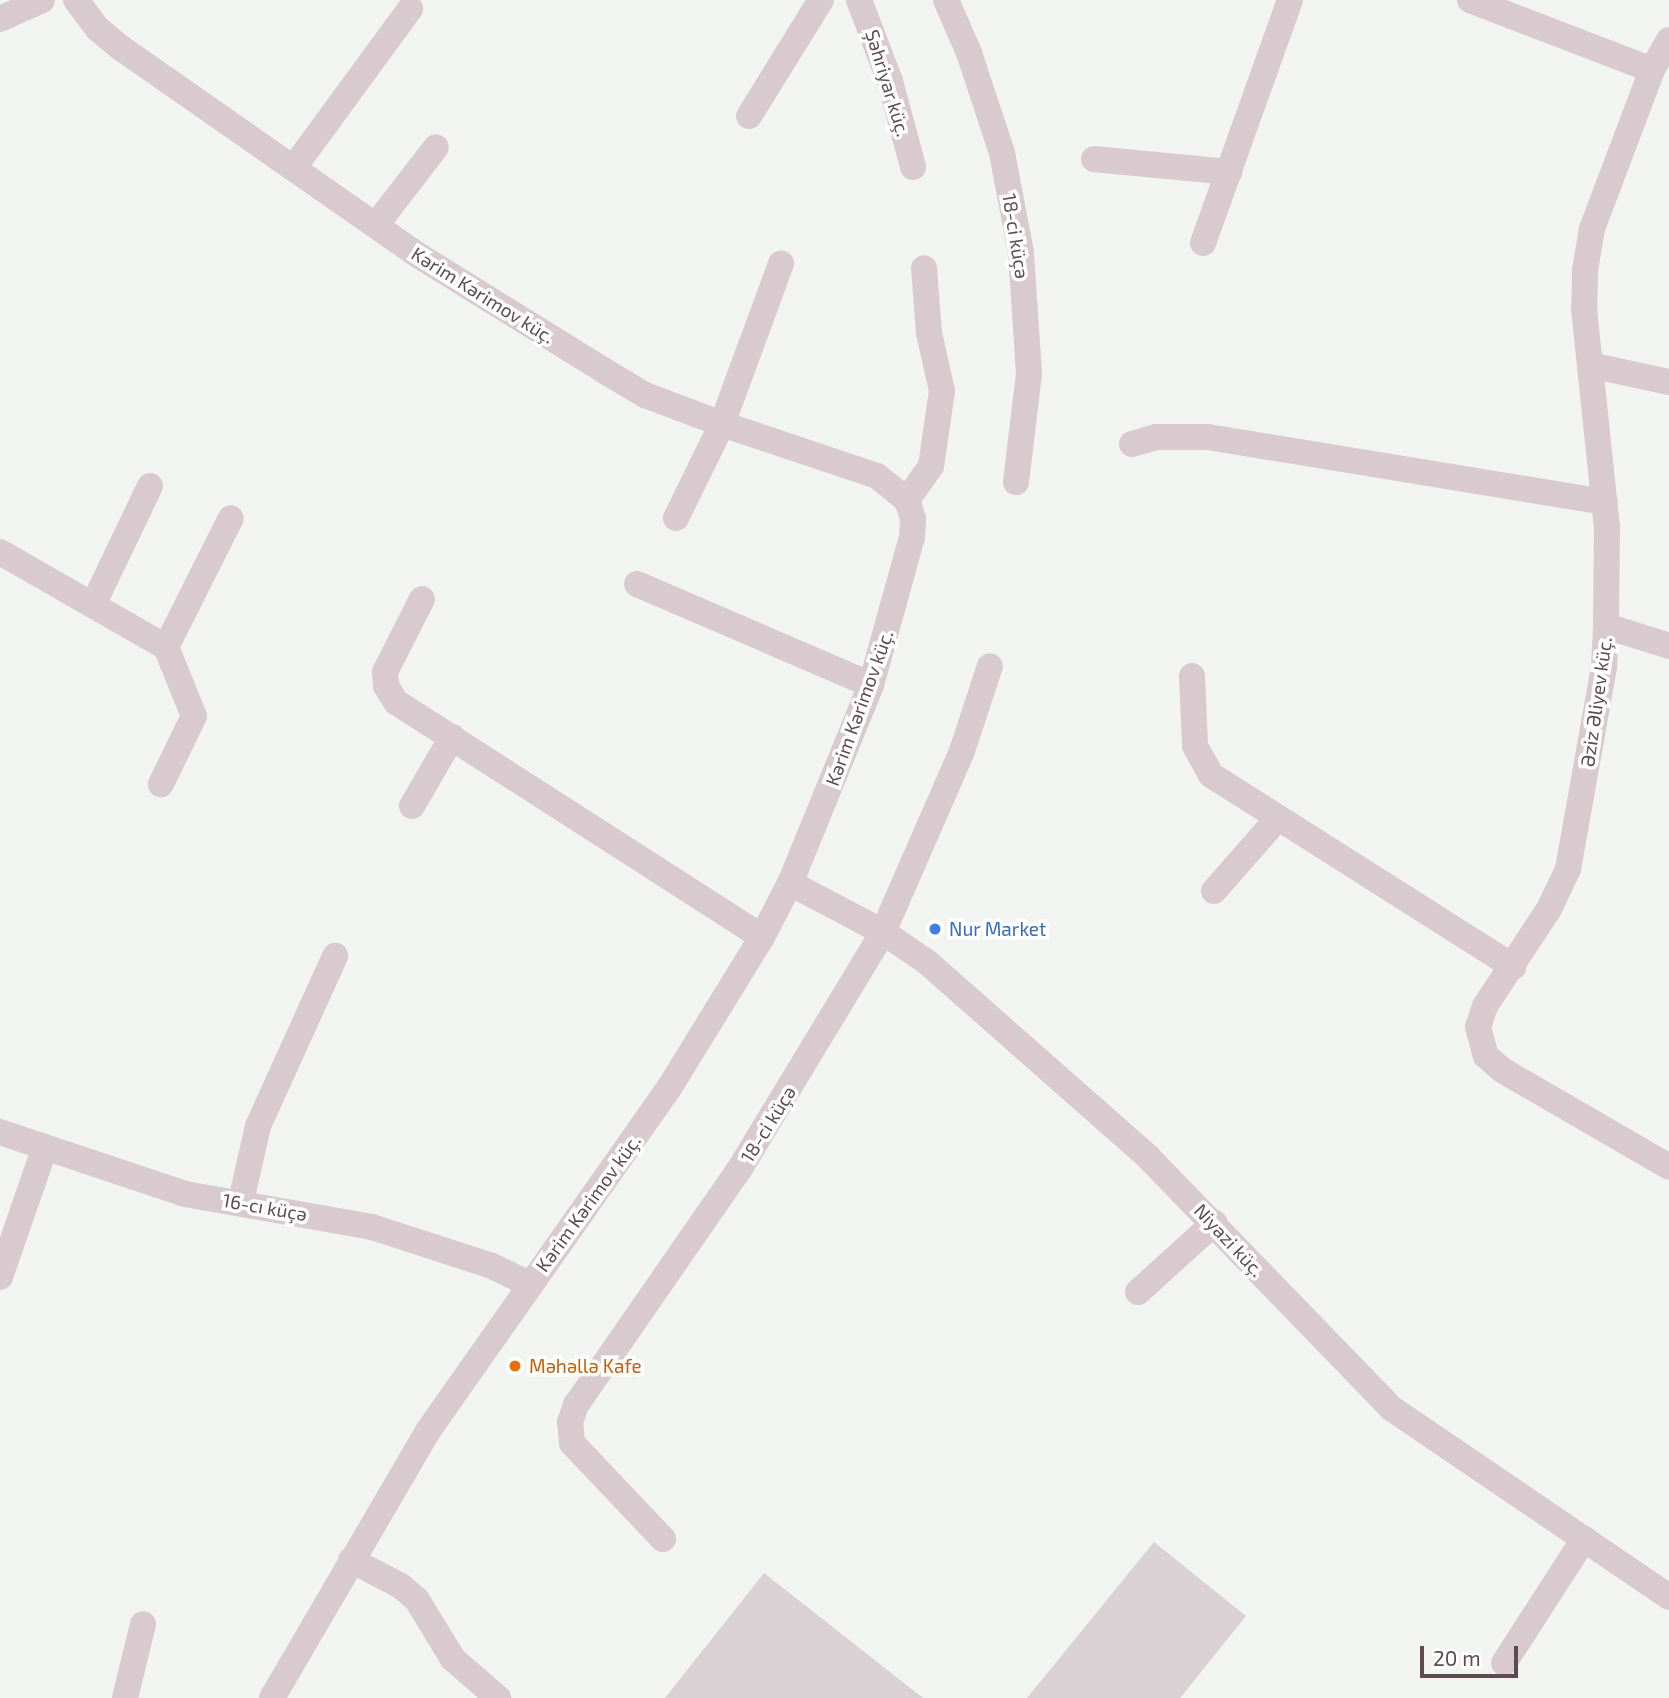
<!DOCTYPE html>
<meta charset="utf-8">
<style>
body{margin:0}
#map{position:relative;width:1669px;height:1698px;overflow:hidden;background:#f2f4f2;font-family:"Exo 2",sans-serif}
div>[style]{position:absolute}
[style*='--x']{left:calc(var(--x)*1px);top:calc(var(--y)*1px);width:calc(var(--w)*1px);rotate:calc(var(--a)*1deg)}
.building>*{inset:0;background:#d9d1d4}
.minor>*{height:26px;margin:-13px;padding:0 13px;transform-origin:13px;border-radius:13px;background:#d8cacf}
.dots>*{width:19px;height:19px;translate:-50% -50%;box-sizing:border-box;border:4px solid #fff;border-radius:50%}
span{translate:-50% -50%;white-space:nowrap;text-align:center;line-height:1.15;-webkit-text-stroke:7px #fff;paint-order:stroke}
.street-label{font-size:19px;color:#5f4a52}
.shop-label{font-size:19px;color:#366cbe}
.left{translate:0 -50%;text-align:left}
.food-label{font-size:19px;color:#c56008}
.scale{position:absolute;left:1420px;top:1646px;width:98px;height:32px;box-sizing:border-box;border:4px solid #5f4a52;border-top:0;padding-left:9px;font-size:21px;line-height:24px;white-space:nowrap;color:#5f4a52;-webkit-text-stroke:5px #fff;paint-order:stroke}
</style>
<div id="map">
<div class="building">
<i style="clip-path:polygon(1154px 1542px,1246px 1616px,1180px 1698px,1027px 1698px)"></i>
<i style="clip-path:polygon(764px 1573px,923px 1698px,665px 1698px)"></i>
</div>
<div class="minor">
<i style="--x:76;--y:0;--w:36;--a:53"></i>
<i style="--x:98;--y:29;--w:30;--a:40"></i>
<i style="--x:121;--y:48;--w:366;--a:34.9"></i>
<i style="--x:421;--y:257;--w:214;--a:31.8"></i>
<i style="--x:603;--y:370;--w:49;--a:30.8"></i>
<i style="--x:645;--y:395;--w:82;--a:20.6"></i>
<i style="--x:722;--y:424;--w:163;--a:18.5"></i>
<i style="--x:877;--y:476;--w:38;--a:39"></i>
<i style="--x:907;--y:500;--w:20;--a:72"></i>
<i style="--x:913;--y:519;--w:18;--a:93"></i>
<i style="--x:912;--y:537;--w:154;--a:105.5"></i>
<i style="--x:871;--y:685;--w:214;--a:112.2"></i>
<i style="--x:790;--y:883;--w:61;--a:117.4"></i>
<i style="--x:762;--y:937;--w:177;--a:121.6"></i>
<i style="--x:669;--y:1088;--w:419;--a:125.1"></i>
<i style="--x:428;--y:1431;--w:309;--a:120.3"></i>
<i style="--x:859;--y:0;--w:87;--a:69.1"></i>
<i style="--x:890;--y:81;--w:89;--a:75"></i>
<i style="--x:946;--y:0;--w:58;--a:66.5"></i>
<i style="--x:969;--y:53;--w:105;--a:71.7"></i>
<i style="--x:1002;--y:153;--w:102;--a:79.2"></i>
<i style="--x:1021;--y:253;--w:121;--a:86.2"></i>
<i style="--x:1029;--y:374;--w:109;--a:96.9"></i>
<i style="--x:1470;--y:0;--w:195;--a:21"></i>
<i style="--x:0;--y:19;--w:46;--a:-24.3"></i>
<i style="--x:1669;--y:40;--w:34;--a:120"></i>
<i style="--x:1652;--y:70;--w:170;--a:110.7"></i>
<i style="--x:1592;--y:229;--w:42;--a:99.7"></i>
<i style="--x:1585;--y:270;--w:39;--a:91"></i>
<i style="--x:1584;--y:309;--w:219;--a:84"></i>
<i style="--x:1607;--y:527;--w:99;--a:90.6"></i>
<i style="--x:1606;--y:626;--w:41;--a:92.8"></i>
<i style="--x:1604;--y:667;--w:205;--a:100.1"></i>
<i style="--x:1568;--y:869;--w:44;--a:115.4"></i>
<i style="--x:1549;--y:909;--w:116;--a:123.4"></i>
<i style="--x:1485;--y:1006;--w:22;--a:108"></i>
<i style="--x:1478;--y:1027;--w:30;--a:75"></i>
<i style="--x:1486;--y:1056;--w:21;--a:41"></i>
<i style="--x:1502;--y:1070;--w:193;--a:30.1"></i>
<i style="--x:749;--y:116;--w:137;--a:-58.2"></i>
<i style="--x:1094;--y:159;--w:136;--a:5.5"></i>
<i style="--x:295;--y:166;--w:195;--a:-53.8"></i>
<i style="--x:376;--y:225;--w:98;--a:-52.4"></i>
<i style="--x:1203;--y:243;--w:258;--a:-70.3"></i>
<i style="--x:1590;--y:365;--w:81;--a:12.1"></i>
<i style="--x:1132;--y:444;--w:25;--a:-16"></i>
<i style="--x:1156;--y:437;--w:52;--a:0"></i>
<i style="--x:1208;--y:437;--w:402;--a:9.3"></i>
<i style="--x:907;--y:500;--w:42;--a:-54.8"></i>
<i style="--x:931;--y:466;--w:76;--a:-81.7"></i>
<i style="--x:942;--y:391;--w:59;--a:-102.6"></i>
<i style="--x:929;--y:333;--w:65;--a:-94.4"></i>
<i style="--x:676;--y:518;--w:105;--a:-63.9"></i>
<i style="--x:722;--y:424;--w:171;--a:-69.8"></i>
<i style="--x:0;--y:552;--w:191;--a:29.8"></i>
<i style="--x:166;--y:647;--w:74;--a:67.9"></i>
<i style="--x:194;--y:716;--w:76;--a:115.9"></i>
<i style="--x:637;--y:584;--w:255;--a:23.3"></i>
<i style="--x:422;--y:599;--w:82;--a:116.9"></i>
<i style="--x:385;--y:672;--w:14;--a:86"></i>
<i style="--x:386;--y:686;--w:19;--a:58"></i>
<i style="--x:396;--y:702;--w:435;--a:32.7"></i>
<i style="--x:93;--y:605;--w:132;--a:-64.4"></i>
<i style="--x:1606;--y:626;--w:66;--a:17.6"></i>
<i style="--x:166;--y:647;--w:144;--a:-63.3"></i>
<i style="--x:1192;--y:676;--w:70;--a:87.5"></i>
<i style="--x:1195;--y:746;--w:33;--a:61"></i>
<i style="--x:1211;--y:775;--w:358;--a:32.4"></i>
<i style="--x:412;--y:806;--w:80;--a:-59.9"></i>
<i style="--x:790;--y:883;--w:105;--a:27.8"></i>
<i style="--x:883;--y:932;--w:53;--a:34.3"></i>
<i style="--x:927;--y:962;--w:295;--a:41.4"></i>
<i style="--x:1148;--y:1157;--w:349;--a:45.9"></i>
<i style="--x:1391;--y:1408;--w:336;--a:34.2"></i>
<i style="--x:1214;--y:891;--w:97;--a:-48.8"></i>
<i style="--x:0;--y:1132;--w:195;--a:18.5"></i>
<i style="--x:185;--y:1194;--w:190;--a:10"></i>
<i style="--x:372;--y:1227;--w:126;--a:18"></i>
<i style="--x:492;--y:1266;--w:41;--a:25.9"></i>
<i style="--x:241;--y:1201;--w:77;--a:-77.2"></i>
<i style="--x:258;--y:1126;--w:187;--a:-65.6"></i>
<i style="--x:0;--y:1277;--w:134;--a:-70.9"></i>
<i style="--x:1138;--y:1292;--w:103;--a:-42.2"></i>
<i style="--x:663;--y:1539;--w:132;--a:-133.5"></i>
<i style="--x:572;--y:1443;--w:21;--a:-95"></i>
<i style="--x:570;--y:1422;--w:18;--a:-71"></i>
<i style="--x:576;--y:1405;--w:286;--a:-55.3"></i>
<i style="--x:739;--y:1170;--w:278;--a:-58.8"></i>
<i style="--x:883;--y:932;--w:197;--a:-66.4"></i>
<i style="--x:962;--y:751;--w:89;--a:-71.8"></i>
<i style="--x:351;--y:1560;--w:56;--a:27.5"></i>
<i style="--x:401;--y:1586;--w:21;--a:41"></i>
<i style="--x:417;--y:1600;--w:69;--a:58.6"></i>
<i style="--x:453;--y:1659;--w:60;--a:40.9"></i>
<i style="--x:1504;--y:1663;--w:148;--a:-57.2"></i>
<i style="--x:125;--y:1698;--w:76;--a:-76.3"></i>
</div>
<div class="dots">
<i style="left:935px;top:929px;background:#3f7fe0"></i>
<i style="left:515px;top:1366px;background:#e8710a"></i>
</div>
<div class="street-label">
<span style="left:888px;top:83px;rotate:73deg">Şəhriyar küç.</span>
<span style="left:1016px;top:236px;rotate:81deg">18-ci küçə</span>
<span style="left:483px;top:295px;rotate:32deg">Kərim Kərimov küç.</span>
<span style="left:1596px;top:702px;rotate:-82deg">Əziz Əliyev küç.</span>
<span style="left:859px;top:708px;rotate:-70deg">Kərim Kərimov küç.</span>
<span style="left:768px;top:1124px;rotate:-58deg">18-ci küçə</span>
<span style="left:588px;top:1203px;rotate:-54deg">Kərim Kərimov küç.</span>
<span style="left:265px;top:1207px;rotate:10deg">16-cı küçə</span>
<span style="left:1229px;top:1240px;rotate:47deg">Niyazi küç.</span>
</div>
<div class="shop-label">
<span class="left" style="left:949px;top:929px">Nur Market</span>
</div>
<div class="food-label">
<span class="left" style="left:529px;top:1366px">Məhəllə Kafe</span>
</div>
<div class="scale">20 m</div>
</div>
